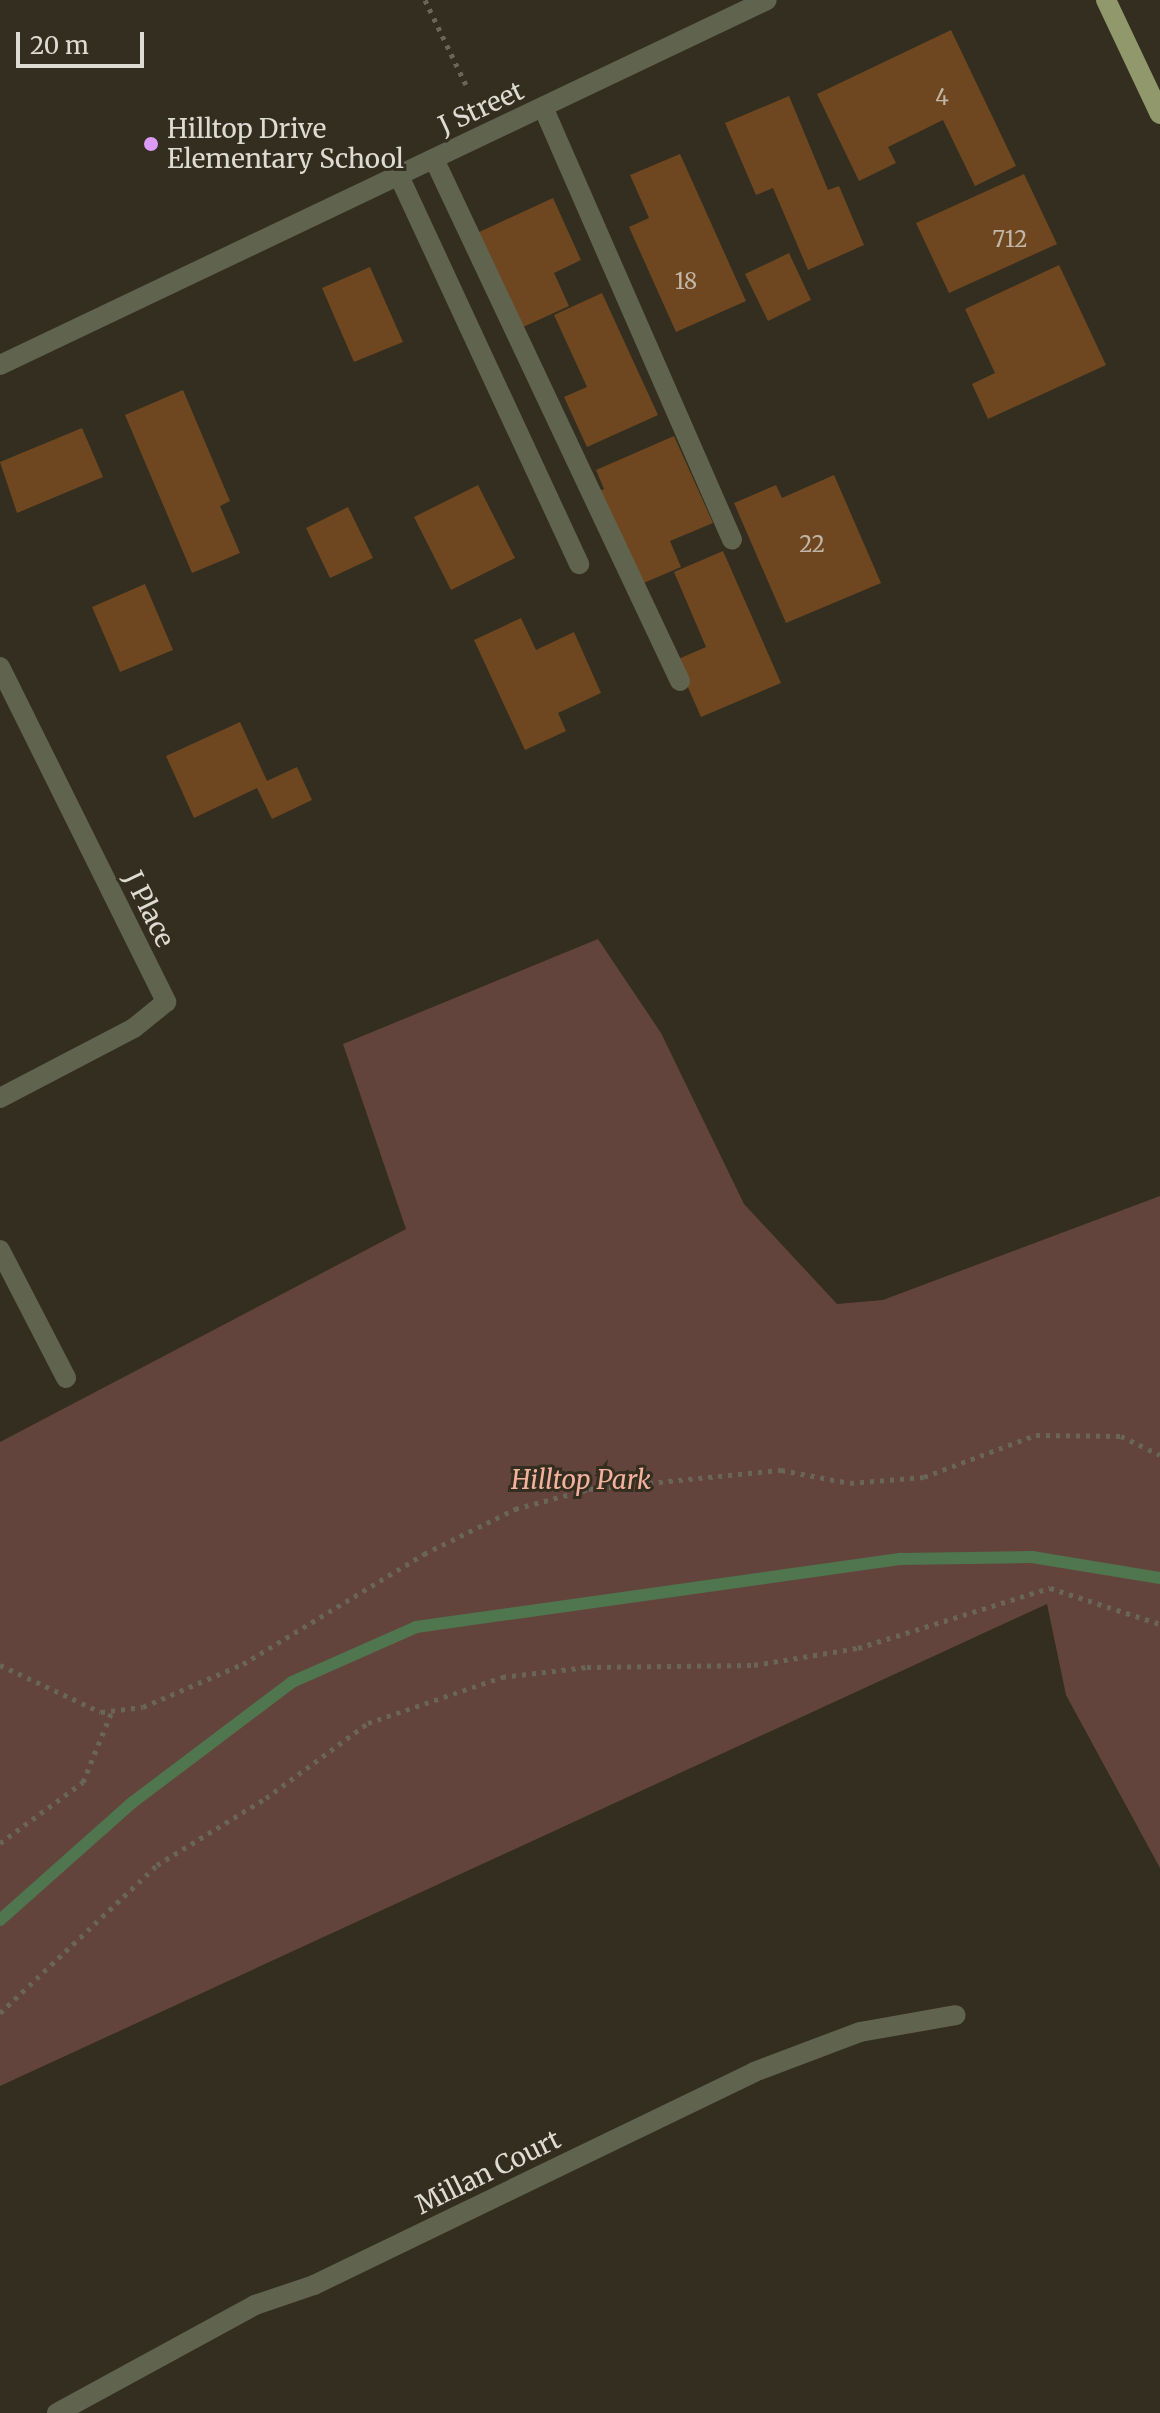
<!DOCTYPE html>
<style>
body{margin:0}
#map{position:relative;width:1160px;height:2413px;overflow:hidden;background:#332e1f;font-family:Merriweather,serif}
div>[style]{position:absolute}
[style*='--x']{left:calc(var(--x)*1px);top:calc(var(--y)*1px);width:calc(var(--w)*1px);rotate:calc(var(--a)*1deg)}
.green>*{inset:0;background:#63443c}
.stream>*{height:12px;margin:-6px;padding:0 6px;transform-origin:6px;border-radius:6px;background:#4f764e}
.building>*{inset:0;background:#6e4721}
.path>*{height:5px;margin-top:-2.5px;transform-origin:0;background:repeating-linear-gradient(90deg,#696558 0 4px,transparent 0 10px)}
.minor>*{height:20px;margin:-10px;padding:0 10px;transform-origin:10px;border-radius:10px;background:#60644e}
.major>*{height:20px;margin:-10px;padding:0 10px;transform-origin:10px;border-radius:10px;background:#91996c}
.dots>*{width:22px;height:22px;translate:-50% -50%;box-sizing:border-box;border:4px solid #332e1f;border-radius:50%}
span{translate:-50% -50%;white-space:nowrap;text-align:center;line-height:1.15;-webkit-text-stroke:6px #332e1f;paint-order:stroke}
.number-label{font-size:22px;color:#c2b6a6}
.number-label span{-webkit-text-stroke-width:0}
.street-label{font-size:26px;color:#dedbd2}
.poi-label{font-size:26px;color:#dedbd2}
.left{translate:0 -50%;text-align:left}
.park-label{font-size:26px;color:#f4b19e;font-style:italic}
.scale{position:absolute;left:16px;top:32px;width:128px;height:36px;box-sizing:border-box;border:4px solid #dedbd2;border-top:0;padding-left:10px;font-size:24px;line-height:28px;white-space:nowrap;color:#dedbd2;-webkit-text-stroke:6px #332e1f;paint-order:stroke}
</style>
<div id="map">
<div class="green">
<i style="clip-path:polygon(598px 939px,661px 1033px,744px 1204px,837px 1304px,883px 1300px,1160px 1196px,1160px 1868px,1066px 1695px,1047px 1604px,0 2086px,0 1442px,406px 1229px,343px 1044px)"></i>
</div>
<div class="stream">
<i style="--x:0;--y:1920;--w:178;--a:-41.6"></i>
<i style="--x:133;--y:1802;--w:199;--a:-37"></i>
<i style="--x:292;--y:1682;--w:136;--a:-23.9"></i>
<i style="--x:416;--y:1627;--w:490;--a:-8"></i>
<i style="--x:901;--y:1559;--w:131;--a:-0.9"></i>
<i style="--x:1032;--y:1557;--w:130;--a:9.3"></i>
</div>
<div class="building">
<i style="clip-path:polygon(951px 30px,1016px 166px,975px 186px,943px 120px,888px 147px,896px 163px,859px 181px,817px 94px)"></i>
<i style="clip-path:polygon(789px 96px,828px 190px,839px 186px,864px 245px,808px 270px,773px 188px,756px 195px,725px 123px)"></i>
<i style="clip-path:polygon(680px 154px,746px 301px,676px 332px,629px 227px,649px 218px,630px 175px)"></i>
<i style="clip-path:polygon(1024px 174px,1057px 244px,949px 293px,916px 223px)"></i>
<i style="clip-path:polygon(553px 198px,581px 260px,554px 273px,569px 306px,521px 328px,477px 233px)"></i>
<i style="clip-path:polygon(789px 253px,811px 300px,768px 321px,745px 274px)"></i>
<i style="clip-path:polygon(1059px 265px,1106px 365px,988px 419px,972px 384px,995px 373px,965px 309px)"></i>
<i style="clip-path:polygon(370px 267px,403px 342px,354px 362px,322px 288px)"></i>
<i style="clip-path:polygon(602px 293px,658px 415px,587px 447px,564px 397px,587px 387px,554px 315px)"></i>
<i style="clip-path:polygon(183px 390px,230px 501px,220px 506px,240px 553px,192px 573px,125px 415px)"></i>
<i style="clip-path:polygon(82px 428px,103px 477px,17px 513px,0 462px)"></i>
<i style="clip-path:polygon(674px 436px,713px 523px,670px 541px,681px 567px,639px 585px,597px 492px,604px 489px,596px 470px)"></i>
<i style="clip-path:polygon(834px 475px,881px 583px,786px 623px,734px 503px,776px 485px,782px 498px)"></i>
<i style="clip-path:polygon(478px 485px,515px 558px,451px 590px,414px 517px)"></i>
<i style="clip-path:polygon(348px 507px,373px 558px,330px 578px,306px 528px)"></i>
<i style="clip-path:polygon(723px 551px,781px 683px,701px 717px,676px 660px,706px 647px,674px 572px)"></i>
<i style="clip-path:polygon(145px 584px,173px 650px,120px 672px,92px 607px)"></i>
<i style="clip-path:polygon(521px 618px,536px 650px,574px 632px,601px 693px,558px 713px,566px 731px,525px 750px,474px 640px)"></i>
<i style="clip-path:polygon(240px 722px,267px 781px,297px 767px,312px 800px,272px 819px,257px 788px,194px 818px,166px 756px)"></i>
</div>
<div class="path">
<i style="--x:425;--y:0;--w:94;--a:64.2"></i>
<i style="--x:0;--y:1665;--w:111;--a:25"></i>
<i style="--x:101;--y:1712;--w:42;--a:-6.8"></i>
<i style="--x:143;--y:1707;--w:109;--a:-23.3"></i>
<i style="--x:243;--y:1664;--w:212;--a:-31.3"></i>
<i style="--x:424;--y:1554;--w:102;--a:-26.3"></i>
<i style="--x:515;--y:1509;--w:77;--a:-15.1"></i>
<i style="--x:589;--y:1489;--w:193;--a:-5.7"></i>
<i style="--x:781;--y:1470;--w:70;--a:10.7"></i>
<i style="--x:850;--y:1483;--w:74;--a:-4.6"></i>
<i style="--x:924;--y:1477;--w:120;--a:-20.6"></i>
<i style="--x:1036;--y:1435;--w:85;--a:0.7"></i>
<i style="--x:1121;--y:1436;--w:43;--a:26"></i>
<i style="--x:0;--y:1843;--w:103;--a:-36.3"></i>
<i style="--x:83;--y:1782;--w:77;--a:-67.8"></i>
<i style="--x:0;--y:2013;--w:216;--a:-43.3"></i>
<i style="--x:157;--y:1865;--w:128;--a:-31.6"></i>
<i style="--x:266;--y:1798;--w:127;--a:-36.3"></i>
<i style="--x:368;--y:1723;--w:142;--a:-18.9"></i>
<i style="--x:502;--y:1677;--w:86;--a:-6.7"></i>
<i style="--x:587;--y:1667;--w:167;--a:-0.7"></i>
<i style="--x:754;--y:1665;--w:105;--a:-9.3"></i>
<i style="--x:858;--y:1648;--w:201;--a:-17.4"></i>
<i style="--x:1050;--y:1588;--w:116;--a:18.1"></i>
</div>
<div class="minor">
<i style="--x:543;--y:107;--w:472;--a:66.4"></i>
<i style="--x:434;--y:159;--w:577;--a:64.77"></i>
<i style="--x:399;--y:176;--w:428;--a:65.1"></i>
<i style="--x:0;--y:365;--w:849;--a:-25.45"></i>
<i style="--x:0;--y:667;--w:374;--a:63.6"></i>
<i style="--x:166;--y:1002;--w:41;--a:140.9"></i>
<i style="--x:134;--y:1028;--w:151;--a:152.4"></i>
<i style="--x:0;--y:1250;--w:144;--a:62.7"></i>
<i style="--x:57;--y:2413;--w:226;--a:-28.6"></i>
<i style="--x:255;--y:2305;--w:62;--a:-18.7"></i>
<i style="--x:314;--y:2285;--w:489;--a:-25.8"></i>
<i style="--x:754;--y:2072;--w:113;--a:-20.7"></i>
<i style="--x:860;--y:2032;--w:97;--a:-10"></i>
</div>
<div class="major">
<i style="--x:1106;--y:0;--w:126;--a:64.7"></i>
</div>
<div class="dots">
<i style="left:151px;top:144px;background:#da9af6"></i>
</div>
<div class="number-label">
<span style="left:942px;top:98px">4</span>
<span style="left:1010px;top:240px">712</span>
<span style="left:686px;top:282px">18</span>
<span style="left:812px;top:545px">22</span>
</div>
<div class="street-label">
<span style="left:481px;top:108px;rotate:-25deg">J Street</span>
<span style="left:149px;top:909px;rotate:64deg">J Place</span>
<span style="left:488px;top:2172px;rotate:-26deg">Millan Court</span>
</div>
<div class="poi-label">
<span class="left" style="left:167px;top:144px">Hilltop Drive<br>Elementary School</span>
</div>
<div class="park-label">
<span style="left:581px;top:1480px">Hilltop Park</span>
</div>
<div class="scale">20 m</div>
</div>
